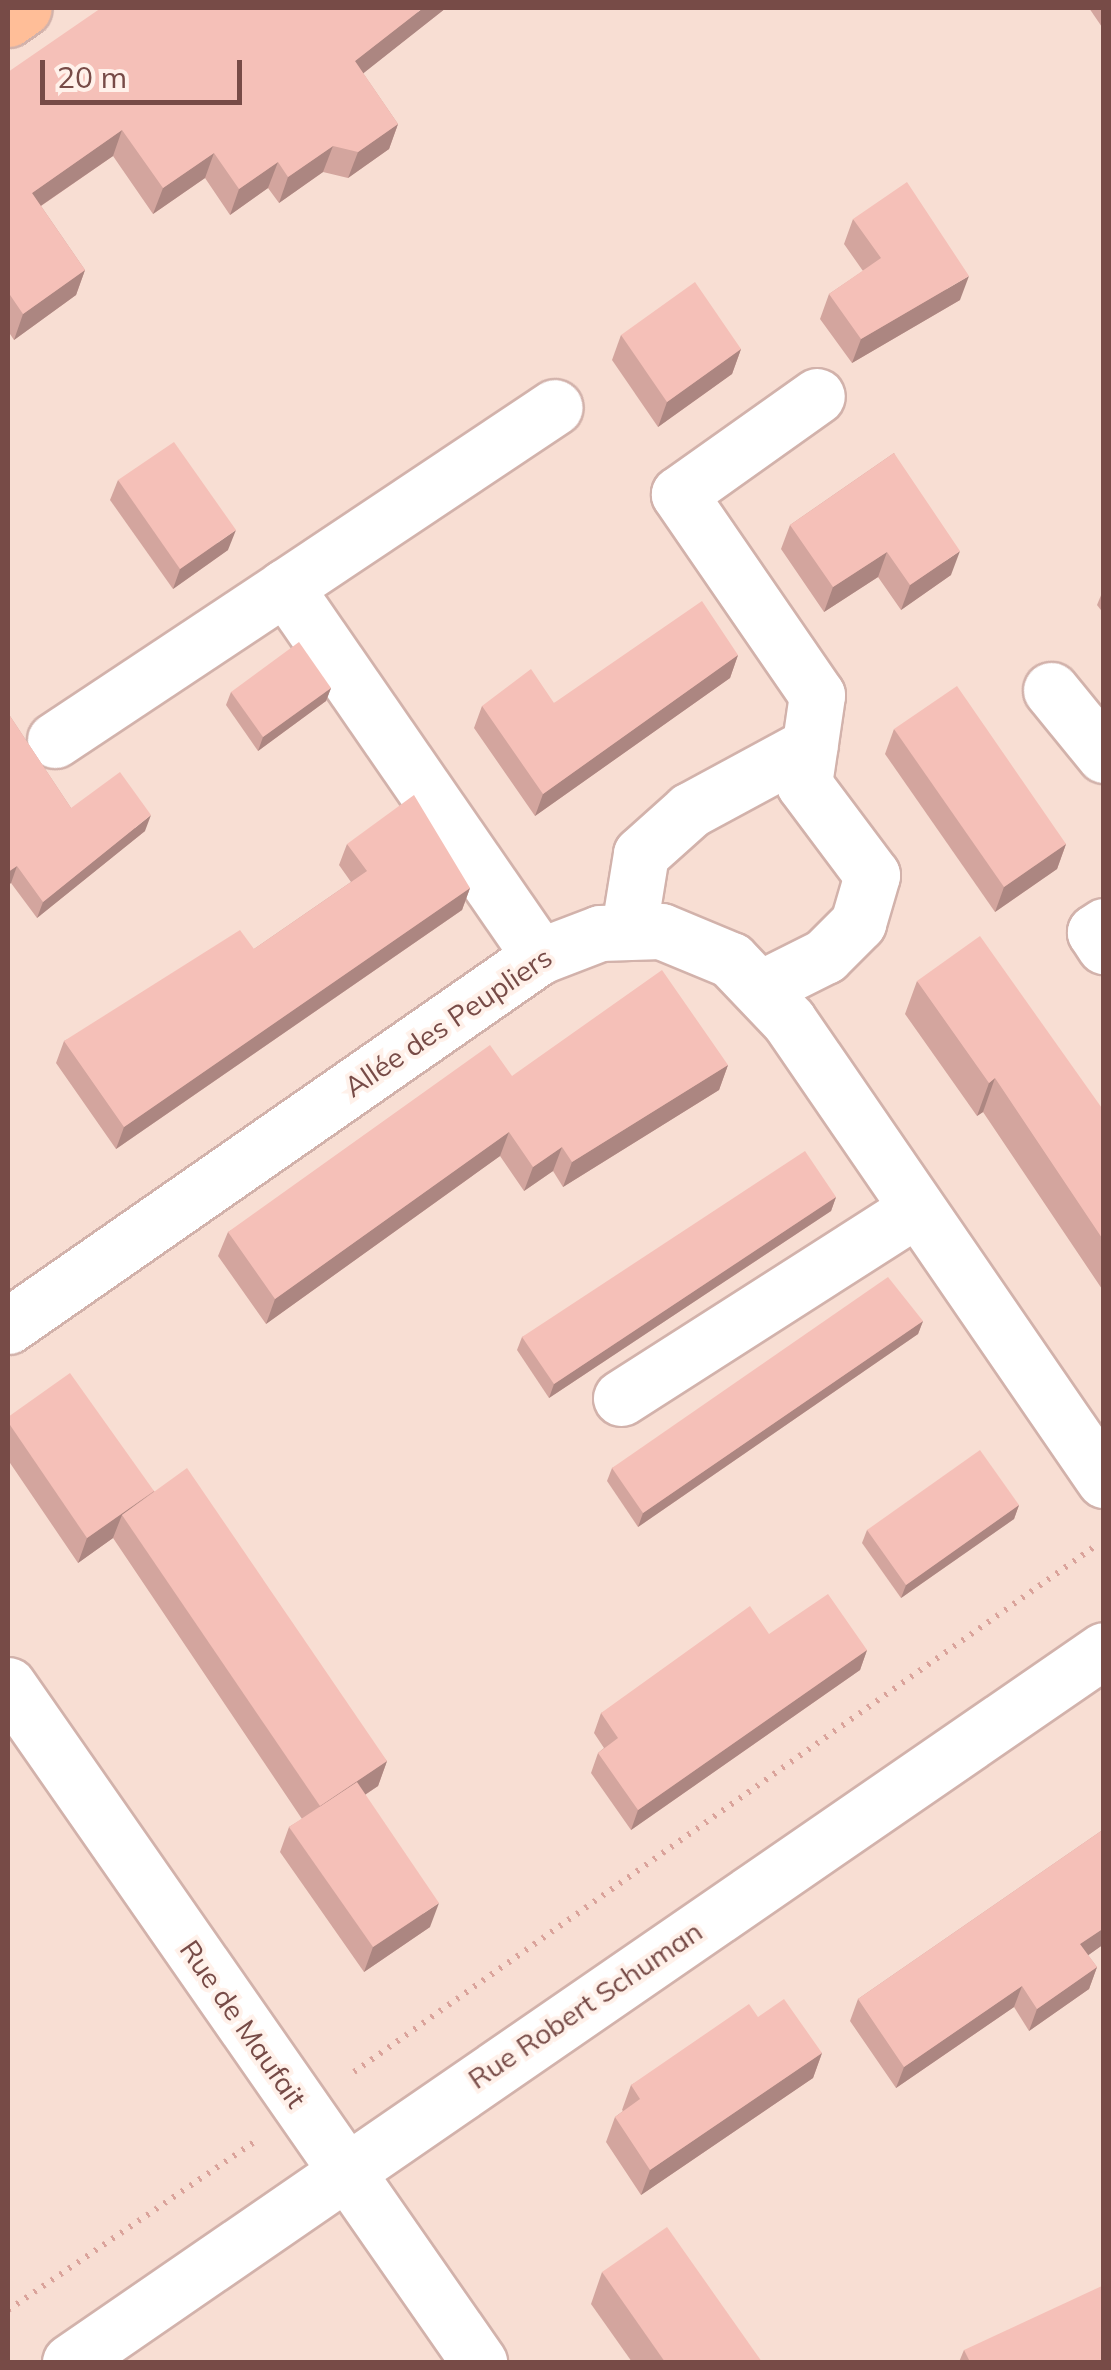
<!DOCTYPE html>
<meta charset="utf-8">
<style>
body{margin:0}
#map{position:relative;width:1111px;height:2370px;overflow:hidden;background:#feece2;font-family:Mulish,sans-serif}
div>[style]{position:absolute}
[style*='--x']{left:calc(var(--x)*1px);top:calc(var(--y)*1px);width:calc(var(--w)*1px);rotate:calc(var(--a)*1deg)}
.residential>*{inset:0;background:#f8ded3}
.path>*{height:6px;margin-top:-3px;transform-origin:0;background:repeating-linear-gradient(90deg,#daa39b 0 2.5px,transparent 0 10.5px)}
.roads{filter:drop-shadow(2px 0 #d2b2ab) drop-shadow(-2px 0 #d2b2ab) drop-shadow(0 2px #d2b2ab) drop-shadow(0 -2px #d2b2ab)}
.minor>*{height:55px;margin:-27.5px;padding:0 27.5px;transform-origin:27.5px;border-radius:27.5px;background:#fff}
.major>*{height:55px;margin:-27.5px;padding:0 27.5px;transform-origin:27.5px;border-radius:27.5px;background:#ffbe98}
.wall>*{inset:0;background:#d3a59e}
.shaded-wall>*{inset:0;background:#ac8681}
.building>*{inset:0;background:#f5c0b8}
span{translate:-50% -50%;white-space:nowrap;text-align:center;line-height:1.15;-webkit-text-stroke:8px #fff1ea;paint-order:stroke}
.street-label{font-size:28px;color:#774b47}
.frame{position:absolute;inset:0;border:10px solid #774b47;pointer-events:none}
.scale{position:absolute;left:40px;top:60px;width:202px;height:45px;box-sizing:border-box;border:5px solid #774b47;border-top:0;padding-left:12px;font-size:30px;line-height:35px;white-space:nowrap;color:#774b47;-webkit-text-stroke:8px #fff1ea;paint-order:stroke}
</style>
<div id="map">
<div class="residential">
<i style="clip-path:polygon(8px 8px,1103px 8px,1103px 2362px,8px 2362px)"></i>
</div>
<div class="path">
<i style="--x:354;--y:2072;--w:912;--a:-35.36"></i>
<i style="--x:8;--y:2310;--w:298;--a:-34.3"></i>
</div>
<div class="roads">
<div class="minor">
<i style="--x:285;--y:587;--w:324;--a:-33.7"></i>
<i style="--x:1051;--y:690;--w:84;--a:50.8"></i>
<i style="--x:55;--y:740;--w:276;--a:-33.6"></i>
<i style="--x:285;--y:587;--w:449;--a:55.4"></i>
<i style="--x:1104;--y:926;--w:11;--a:146"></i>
<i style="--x:1095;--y:932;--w:17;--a:57"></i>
<i style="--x:629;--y:928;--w:75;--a:-80.8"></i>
<i style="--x:641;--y:854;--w:66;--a:-41.9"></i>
<i style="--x:690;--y:810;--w:136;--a:-28.4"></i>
<i style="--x:761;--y:988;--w:72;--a:-26.6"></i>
<i style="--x:825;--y:956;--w:47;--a:-45"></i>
<i style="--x:858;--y:923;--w:50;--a:-73.7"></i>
<i style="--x:872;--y:875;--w:114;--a:-126.8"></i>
<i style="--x:804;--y:784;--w:90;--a:-81.7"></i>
<i style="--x:817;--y:695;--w:244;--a:-124.5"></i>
<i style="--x:679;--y:494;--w:169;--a:-35.4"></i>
<i style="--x:8;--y:1326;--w:648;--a:-34.82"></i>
<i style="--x:540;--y:956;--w:64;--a:-21"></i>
<i style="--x:600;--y:933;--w:61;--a:-1.9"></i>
<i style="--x:661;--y:931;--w:76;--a:22.5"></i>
<i style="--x:731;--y:960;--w:84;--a:46.4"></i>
<i style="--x:789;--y:1021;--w:557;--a:55.54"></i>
<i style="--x:621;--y:1398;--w:349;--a:-32.6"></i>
<i style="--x:8;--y:1685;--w:825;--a:55.17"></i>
<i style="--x:70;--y:2362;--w:1255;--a:-34.55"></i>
</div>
<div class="major">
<i style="--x:8;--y:19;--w:19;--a:-35"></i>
</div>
</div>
<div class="wall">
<i style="clip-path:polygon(446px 8px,363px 73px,398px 124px,389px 149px,348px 178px,323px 172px,279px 203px,268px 188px,230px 215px,205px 178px,153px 214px,113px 156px,41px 206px,85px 270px,76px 295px,14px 340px,8px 331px,8px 72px)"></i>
<i style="clip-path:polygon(1089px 8px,1104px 8px,1104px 30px)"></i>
<i style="clip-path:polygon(853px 219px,960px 300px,852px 363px,820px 319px,829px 294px,863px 271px,844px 244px)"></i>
<i style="clip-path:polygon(621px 335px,741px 349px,732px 374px,658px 427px,612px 360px)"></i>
<i style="clip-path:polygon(894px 453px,951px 575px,901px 610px,878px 577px,824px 612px,781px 549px,790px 525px)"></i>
<i style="clip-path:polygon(118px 480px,228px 550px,173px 589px,110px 500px)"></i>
<i style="clip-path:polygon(1104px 588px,1104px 614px,1097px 605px)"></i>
<i style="clip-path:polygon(738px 655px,730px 678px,535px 816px,474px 728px,482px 706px,554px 703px)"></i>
<i style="clip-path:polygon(331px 688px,326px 701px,258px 751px,226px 705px,231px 692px)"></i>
<i style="clip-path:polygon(8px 713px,71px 808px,145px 831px,37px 918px,11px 883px,8px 885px)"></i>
<i style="clip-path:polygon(894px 729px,1066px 844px,1057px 869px,995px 912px,885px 754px)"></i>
<i style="clip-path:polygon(347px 844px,470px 888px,462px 910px,116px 1149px,56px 1063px,64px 1041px,254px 949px,351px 882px,339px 865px)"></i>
<i style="clip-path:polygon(917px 981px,1104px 1111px,1104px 1292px,983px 1112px,977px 1116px,905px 1014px)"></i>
<i style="clip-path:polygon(728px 1065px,719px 1090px,563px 1187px,553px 1171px,524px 1191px,500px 1156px,266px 1324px,218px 1256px,228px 1232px,512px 1076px)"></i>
<i style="clip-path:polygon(836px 1197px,831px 1211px,549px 1398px,517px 1350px,522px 1337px)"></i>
<i style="clip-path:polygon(923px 1321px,918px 1334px,638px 1527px,607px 1481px,612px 1468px)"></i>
<i style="clip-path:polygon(8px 1417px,154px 1491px,387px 1761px,378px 1786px,365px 1795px,430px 1927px,364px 1972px,280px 1852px,289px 1827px,302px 1819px,113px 1538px,78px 1563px,8px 1460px)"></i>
<i style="clip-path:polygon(1019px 1505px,1014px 1519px,901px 1598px,862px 1543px,867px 1530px)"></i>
<i style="clip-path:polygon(769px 1634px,867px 1650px,860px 1670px,631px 1830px,591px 1773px,598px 1753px,604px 1748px,594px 1733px,601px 1713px)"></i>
<i style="clip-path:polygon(1104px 1829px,1104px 1944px,1088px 1955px,1097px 1967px,1089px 1989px,1029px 2031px,1014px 2007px,896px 2088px,850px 2021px,858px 1999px)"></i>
<i style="clip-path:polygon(758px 2017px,822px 2053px,813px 2078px,641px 2195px,606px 2142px,615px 2117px,623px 2111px,622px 2110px,631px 2085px)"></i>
<i style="clip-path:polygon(602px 2272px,762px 2362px,632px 2362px,591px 2304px)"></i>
<i style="clip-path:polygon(964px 2350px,1104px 2362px,959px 2362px)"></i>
</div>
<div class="shaded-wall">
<i style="clip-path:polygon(423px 8px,446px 8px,346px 87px,355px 61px)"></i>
<i style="clip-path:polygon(398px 124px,389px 149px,348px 178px,358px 152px)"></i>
<i style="clip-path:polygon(122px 130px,113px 156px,23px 218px,32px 193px)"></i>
<i style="clip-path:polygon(333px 146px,323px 172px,279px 203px,288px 177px)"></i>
<i style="clip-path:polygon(214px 153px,205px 178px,153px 214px,163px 188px)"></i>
<i style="clip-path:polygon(278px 162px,268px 188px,230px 215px,239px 189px)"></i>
<i style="clip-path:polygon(85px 270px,76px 295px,14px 340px,23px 314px)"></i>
<i style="clip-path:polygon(969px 276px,960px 300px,852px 363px,861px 339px)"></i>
<i style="clip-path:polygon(741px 349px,732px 374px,658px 427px,667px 402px)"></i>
<i style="clip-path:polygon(236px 530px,228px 550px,173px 589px,180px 569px)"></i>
<i style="clip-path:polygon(960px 551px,951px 575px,901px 610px,910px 585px)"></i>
<i style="clip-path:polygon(887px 552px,878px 577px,824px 612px,833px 587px)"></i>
<i style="clip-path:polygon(738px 655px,730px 678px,535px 816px,543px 794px)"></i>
<i style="clip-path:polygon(331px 688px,326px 701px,258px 751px,263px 737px)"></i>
<i style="clip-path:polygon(151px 815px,145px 831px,37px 918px,43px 902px)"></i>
<i style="clip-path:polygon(1066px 844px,1057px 869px,995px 912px,1004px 887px)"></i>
<i style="clip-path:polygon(17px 866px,11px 883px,8px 885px,8px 872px)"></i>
<i style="clip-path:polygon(470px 888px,462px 910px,116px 1149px,124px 1127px)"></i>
<i style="clip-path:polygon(728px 1065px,719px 1090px,563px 1187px,572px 1162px)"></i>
<i style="clip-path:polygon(995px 1078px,983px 1112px,977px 1116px,989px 1083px)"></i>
<i style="clip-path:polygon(509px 1132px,500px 1156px,266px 1324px,275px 1299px)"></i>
<i style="clip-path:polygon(562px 1147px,553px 1171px,524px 1191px,533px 1167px)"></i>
<i style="clip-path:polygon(836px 1197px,831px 1211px,549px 1398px,554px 1384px)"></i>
<i style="clip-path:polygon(923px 1321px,918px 1334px,638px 1527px,643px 1513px)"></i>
<i style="clip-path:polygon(154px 1491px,122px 1515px,113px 1538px,78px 1563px,87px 1538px)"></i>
<i style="clip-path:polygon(1019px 1505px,1014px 1519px,901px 1598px,906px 1585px)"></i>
<i style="clip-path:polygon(867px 1650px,860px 1670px,631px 1830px,638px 1810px)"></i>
<i style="clip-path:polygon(387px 1761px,378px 1786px,310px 1831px,320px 1806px)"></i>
<i style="clip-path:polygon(439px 1903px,430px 1927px,364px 1972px,373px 1947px)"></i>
<i style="clip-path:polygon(1104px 1928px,1104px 1944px,1073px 1966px,1080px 1944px)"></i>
<i style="clip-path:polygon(1097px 1967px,1089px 1989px,1029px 2031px,1037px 2009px)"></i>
<i style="clip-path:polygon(1022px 1986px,1014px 2007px,896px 2088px,904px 2067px)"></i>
<i style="clip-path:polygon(822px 2053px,813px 2078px,641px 2195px,650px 2170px)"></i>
</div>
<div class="building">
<i style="clip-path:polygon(101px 8px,423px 8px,355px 61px,398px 124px,358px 152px,333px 146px,288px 177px,278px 162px,239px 189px,214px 153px,163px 188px,122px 130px,32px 193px,85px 270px,23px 314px,8px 292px,8px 72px)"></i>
<i style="clip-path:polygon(907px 182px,969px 276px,861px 339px,829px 294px,881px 258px,853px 219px)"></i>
<i style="clip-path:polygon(695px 282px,741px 349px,667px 402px,621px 335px)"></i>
<i style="clip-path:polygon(174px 442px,236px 530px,180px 569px,118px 480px)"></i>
<i style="clip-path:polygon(894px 453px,960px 551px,910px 585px,887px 552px,833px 587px,790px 525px)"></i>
<i style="clip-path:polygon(702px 601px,738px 655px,543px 794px,482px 706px,531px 669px,554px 703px)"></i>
<i style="clip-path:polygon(299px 642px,331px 688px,263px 737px,231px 692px)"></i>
<i style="clip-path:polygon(957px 686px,1066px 844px,1004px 887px,894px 729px)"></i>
<i style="clip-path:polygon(8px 713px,71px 808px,120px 772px,151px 815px,43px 902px,17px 866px,8px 872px)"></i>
<i style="clip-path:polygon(414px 795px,470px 888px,124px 1127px,64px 1041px,240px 930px,254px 949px,367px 871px,347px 844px)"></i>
<i style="clip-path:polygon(980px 936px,1104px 1111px,1104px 1241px,995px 1078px,989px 1083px,917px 981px)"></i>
<i style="clip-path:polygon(662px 970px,728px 1065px,572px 1162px,562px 1147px,533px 1167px,509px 1132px,275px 1299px,228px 1232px,490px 1045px,512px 1076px)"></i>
<i style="clip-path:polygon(805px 1151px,836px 1197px,554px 1384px,522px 1337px)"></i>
<i style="clip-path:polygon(888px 1277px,923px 1321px,643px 1513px,612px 1468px)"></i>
<i style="clip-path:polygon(70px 1373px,154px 1491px,87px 1538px,8px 1422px,8px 1417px)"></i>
<i style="clip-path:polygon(980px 1450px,1019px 1505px,906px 1585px,867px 1530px)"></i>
<i style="clip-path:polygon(187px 1468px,387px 1761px,320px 1806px,122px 1515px)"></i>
<i style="clip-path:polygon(828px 1594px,867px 1650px,638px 1810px,598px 1753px,618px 1738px,601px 1713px,750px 1606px,769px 1634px)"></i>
<i style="clip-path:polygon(357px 1782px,439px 1903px,373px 1947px,289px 1827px)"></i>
<i style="clip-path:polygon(1104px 1829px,1104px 1928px,1080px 1944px,1097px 1967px,1037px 2009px,1022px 1986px,904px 2067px,858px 1999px)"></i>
<i style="clip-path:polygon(784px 1999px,822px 2053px,650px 2170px,615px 2117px,640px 2099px,631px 2085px,749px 2004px,758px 2017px)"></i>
<i style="clip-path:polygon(667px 2227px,762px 2362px,665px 2362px,602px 2272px)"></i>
<i style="clip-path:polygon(1104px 2285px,1104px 2362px,970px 2362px,964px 2350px)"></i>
</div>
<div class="street-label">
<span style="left:448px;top:1022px;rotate:-34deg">Allée des Peupliers</span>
<span style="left:585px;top:2005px;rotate:-34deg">Rue Robert Schuman</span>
<span style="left:243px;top:2024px;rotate:55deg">Rue de Maufait</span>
</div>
<div class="frame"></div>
<div class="scale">20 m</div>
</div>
